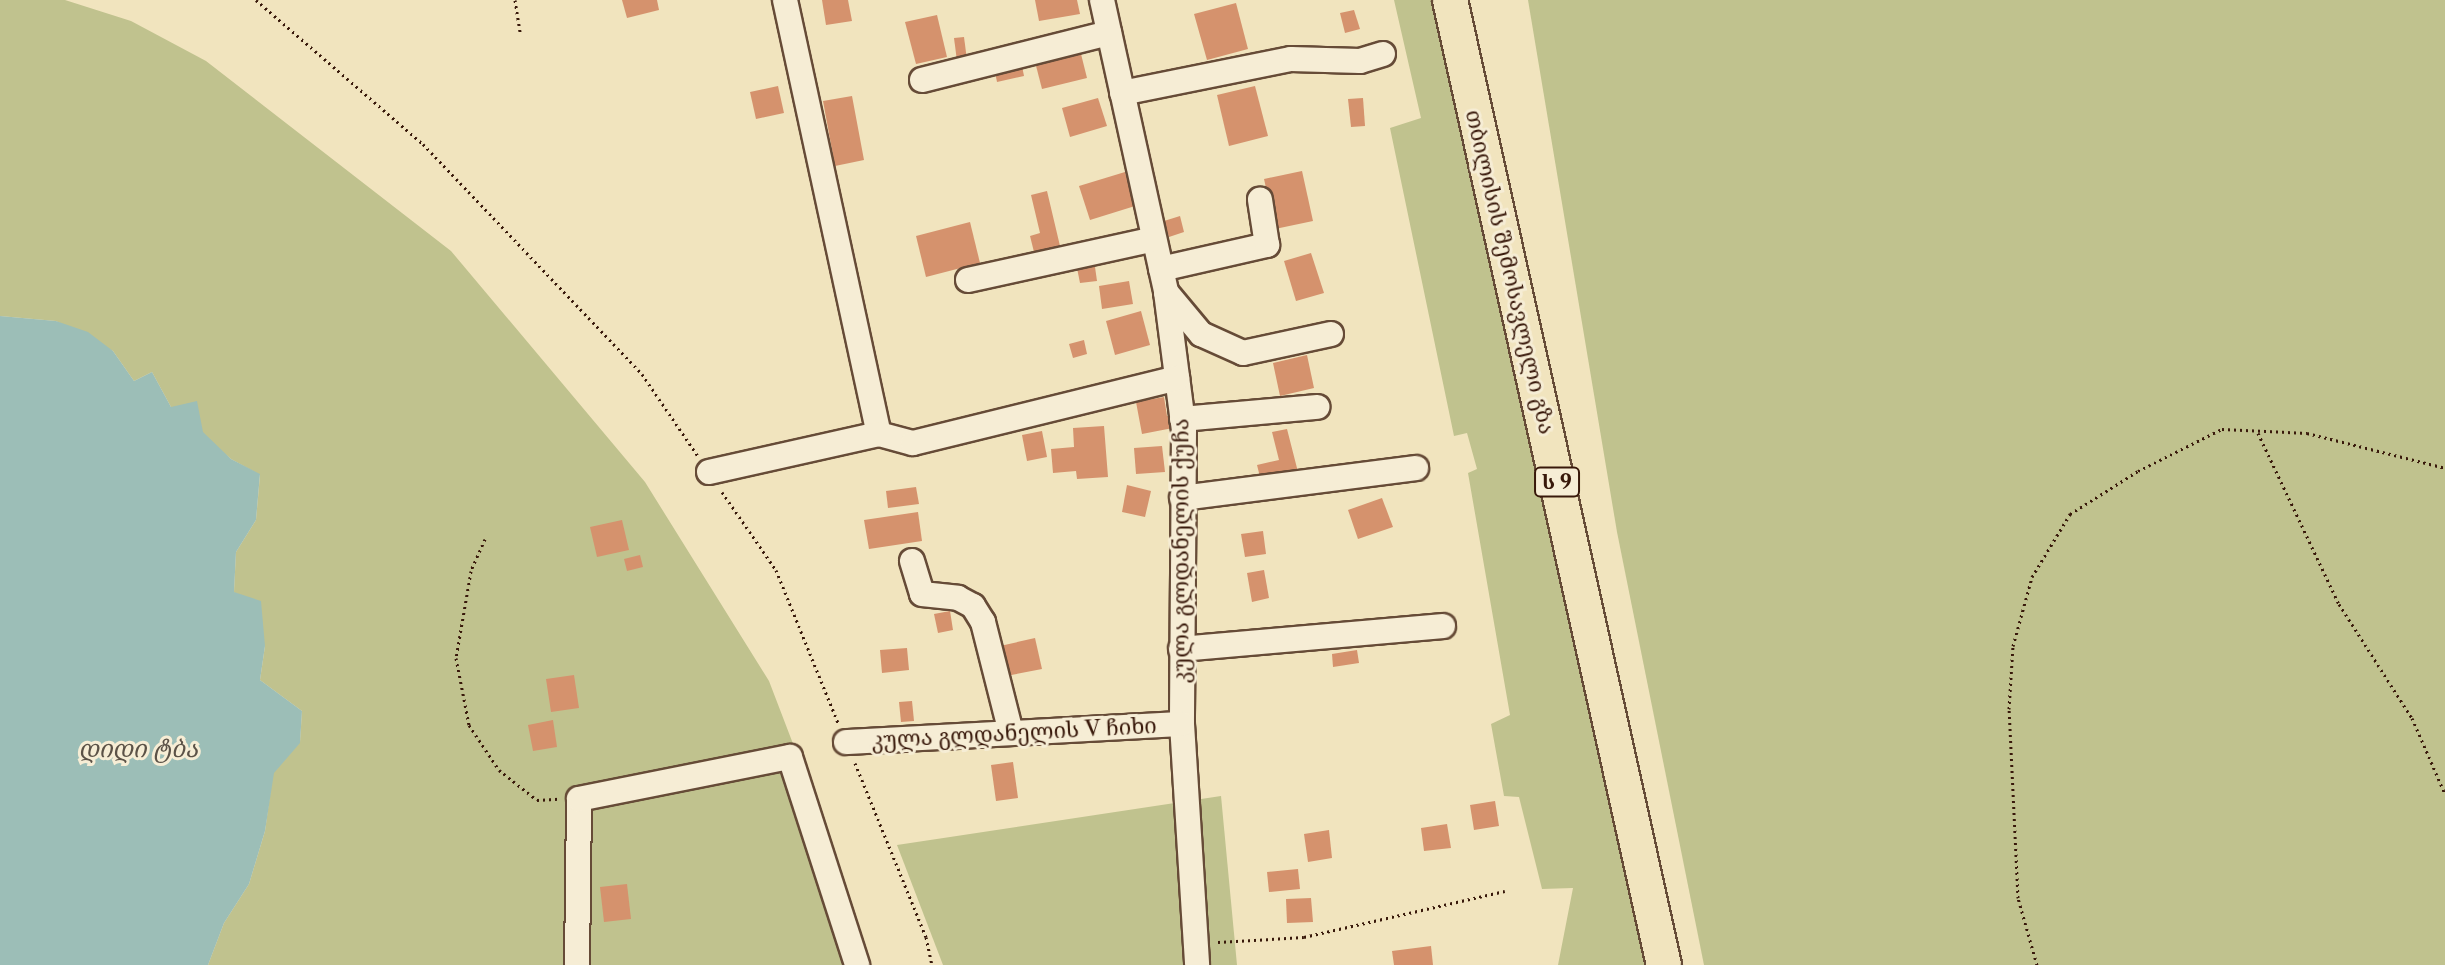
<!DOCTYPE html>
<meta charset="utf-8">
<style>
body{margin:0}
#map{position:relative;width:2445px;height:965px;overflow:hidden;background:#f1e4be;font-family:"Libre Caslon Text","Noto Serif Georgian",serif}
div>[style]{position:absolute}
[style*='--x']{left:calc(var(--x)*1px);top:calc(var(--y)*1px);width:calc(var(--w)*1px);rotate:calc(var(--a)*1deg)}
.green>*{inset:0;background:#c0c28e}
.water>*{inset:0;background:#9cbeb7}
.building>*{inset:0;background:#d5926d}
.path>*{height:3px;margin-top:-1.5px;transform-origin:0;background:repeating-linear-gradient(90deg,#38180a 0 2px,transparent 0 6px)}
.roads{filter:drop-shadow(2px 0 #664b37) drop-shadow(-2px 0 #664b37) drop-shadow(0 2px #664b37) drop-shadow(0 -2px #664b37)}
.minor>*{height:24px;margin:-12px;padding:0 12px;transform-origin:12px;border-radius:12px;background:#f6edd5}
.highway>*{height:34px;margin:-17px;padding:0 17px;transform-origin:17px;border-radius:17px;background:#f1e4be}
span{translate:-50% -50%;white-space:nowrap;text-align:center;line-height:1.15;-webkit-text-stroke:6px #f6edd5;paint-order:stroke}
.shield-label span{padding:2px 6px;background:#f6edd5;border:2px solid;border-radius:6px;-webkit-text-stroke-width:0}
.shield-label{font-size:20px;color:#38180a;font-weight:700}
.street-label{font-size:22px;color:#38180a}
.water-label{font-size:24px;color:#5b5247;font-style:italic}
</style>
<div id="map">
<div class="green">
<i style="clip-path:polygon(0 0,65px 0,131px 21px,206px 61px,451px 251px,645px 482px,769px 681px,836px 856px,866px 965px,208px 965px,224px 923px,249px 884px,265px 831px,273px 773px,300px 742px,302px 711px,260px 680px,265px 646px,234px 592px,236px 552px,256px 520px,260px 475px,231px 459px,171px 407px,152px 372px,134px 381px,113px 351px,56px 321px,0 316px)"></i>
<i style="clip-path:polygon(1394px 0,1434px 0,1648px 965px,1558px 965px,1573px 888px,1542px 889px,1519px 797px,1504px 796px,1491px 724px,1510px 715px,1468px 473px,1477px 469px,1467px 433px,1454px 436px,1390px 128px,1421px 118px)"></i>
<i style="clip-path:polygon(1528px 0,2445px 0,2445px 965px,1704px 965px,1617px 532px)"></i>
<i style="clip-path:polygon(1221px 796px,1237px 965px,943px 965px,897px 845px)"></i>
</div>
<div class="water">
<i style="clip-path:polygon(0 316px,56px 321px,88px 332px,113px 351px,134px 381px,152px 372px,171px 407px,197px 401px,203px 432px,231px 459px,260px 474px,256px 520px,236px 552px,234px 592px,261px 601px,265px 646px,260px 680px,302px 711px,300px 743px,274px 773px,265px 831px,249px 884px,224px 923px,208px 965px,0 965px)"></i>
</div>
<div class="building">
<i style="clip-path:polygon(622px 0,657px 0,659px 10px,627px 18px)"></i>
<i style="clip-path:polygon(822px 0,848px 0,852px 21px,826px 25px)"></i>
<i style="clip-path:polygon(1035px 0,1077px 0,1080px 14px,1039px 21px)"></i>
<i style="clip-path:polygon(1236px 3px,1248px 49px,1207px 60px,1194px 14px)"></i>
<i style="clip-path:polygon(1354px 10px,1360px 29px,1345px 33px,1340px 13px)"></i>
<i style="clip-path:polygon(937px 15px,947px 57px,916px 64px,905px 22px)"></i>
<i style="clip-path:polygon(964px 37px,967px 60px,957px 61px,954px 38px)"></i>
<i style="clip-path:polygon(1079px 46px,1087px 78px,1042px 89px,1034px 58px)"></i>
<i style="clip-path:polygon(1021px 61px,1024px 76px,997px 82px,994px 67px)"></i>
<i style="clip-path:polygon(778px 86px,784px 113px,756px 119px,750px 92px)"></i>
<i style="clip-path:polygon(1255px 86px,1268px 136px,1229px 146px,1217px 95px)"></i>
<i style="clip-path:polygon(852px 96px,864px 160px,835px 166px,823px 101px)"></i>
<i style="clip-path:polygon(1098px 98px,1107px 126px,1070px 137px,1062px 108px)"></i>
<i style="clip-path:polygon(1363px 98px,1365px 126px,1351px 127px,1348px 99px)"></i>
<i style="clip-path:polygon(1302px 171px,1313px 221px,1275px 229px,1264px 179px)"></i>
<i style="clip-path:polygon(1125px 172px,1135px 206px,1090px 220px,1079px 186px)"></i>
<i style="clip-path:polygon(1047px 191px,1060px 246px,1034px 252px,1030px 236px,1040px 233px,1031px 195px)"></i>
<i style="clip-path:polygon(1180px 216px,1184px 232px,1169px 237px,1164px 221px)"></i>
<i style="clip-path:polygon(970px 222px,980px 263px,926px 277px,916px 236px)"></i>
<i style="clip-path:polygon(1311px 253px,1324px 293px,1296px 301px,1284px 261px)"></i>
<i style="clip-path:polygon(1094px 260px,1097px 281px,1080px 283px,1076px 263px)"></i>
<i style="clip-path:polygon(1129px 281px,1133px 304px,1102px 309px,1099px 286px)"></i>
<i style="clip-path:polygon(1141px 311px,1150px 345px,1115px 355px,1106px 321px)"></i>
<i style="clip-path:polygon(1084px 340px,1087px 354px,1073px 358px,1069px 344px)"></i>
<i style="clip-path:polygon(1307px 355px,1314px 388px,1280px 396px,1273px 363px)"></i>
<i style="clip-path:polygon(1164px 397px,1167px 416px,1175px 415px,1178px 427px,1142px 434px,1136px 402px)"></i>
<i style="clip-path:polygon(1104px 426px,1108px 477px,1077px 479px,1076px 471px,1053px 473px,1051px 449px,1074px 447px,1073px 428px)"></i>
<i style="clip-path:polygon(1287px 429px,1298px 472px,1261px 481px,1257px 465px,1279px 460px,1272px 432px)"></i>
<i style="clip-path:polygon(1042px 431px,1047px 457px,1027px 461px,1022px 435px)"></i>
<i style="clip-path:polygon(1162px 446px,1165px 472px,1136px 474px,1134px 448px)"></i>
<i style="clip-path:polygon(1127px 485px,1151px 491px,1145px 517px,1122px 512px)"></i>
<i style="clip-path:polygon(916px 487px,919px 504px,888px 508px,886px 491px)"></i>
<i style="clip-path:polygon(1382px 498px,1393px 527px,1358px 539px,1348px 510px)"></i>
<i style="clip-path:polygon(918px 512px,922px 541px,869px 549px,864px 520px)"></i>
<i style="clip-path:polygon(622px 520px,629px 550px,597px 557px,590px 527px)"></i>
<i style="clip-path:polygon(1263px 531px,1266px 554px,1245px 557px,1241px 534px)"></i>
<i style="clip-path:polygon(640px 555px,643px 567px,627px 571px,624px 559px)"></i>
<i style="clip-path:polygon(1264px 570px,1269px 598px,1252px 602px,1247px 573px)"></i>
<i style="clip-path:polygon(950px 611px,953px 630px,938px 633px,934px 614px)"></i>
<i style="clip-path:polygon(1035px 638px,1042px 669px,1006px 676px,1000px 646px)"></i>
<i style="clip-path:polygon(907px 648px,909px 670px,882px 673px,880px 650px)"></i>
<i style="clip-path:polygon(1357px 650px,1359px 663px,1333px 667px,1332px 654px)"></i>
<i style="clip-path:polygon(574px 675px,579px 708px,551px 712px,546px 679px)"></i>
<i style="clip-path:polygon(912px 701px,914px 721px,901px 722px,899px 702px)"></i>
<i style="clip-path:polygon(553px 720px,557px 747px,533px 751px,528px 725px)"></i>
<i style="clip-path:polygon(1013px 762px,1018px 798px,996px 801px,991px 765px)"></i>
<i style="clip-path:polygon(1495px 801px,1499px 826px,1474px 830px,1470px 805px)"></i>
<i style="clip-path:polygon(1447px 824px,1451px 848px,1424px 851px,1421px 828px)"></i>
<i style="clip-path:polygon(1329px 830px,1332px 858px,1308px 862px,1304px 834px)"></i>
<i style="clip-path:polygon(1298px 869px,1300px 889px,1269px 892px,1267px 872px)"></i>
<i style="clip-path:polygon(627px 884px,631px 919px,604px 922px,600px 887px)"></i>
<i style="clip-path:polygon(1311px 898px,1313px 922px,1287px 923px,1286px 899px)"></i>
<i style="clip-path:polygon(1431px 946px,1433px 965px,1394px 965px,1392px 951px)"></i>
</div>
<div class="path">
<i style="--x:256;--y:0;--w:221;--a:40.8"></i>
<i style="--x:423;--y:144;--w:318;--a:46.4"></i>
<i style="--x:642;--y:374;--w:99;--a:55.7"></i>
<i style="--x:515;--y:0;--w:33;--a:81"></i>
<i style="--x:2258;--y:433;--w:189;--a:64.7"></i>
<i style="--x:2339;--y:604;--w:135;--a:57.4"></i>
<i style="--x:2412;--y:718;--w:83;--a:66.5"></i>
<i style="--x:722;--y:492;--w:95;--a:55.3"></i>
<i style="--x:776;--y:570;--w:165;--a:67.9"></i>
<i style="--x:485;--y:539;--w:35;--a:114"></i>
<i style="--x:471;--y:571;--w:88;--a:99.8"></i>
<i style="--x:456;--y:658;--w:68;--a:79"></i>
<i style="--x:469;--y:725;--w:54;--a:56.3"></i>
<i style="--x:499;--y:770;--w:48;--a:38.3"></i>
<i style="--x:537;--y:800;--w:22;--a:-3"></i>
<i style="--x:855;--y:763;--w:188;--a:67.8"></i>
<i style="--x:926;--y:937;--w:29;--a:78"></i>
<i style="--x:1218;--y:942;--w:86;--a:-3.3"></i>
<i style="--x:1304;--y:937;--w:206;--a:-12.9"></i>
<i style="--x:2037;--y:965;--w:70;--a:-105.8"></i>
<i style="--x:2018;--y:898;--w:189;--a:-92.7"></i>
<i style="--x:2009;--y:709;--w:63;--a:-86.4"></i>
<i style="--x:2013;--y:646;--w:72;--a:-74.6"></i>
<i style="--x:2032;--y:577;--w:74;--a:-58.9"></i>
<i style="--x:2070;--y:514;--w:80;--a:-32.3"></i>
<i style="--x:2138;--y:471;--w:94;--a:-26.6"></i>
<i style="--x:2222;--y:429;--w:85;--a:2.7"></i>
<i style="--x:2307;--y:433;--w:142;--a:14.2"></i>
</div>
<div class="roads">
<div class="minor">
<i style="--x:785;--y:0;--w:444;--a:77.8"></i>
<i style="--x:1102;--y:0;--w:299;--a:77.6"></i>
<i style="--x:1166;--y:292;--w:139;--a:82.6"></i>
<i style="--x:1184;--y:430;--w:294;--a:90.4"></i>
<i style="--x:1182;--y:724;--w:241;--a:86.4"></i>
<i style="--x:922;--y:80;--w:193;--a:-14.1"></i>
<i style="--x:1122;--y:93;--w:172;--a:-11.4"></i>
<i style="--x:1291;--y:59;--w:69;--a:1.7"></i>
<i style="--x:1360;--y:61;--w:24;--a:-17"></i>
<i style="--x:1161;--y:269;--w:109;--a:-12.8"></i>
<i style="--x:1267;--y:245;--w:46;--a:-98.8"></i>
<i style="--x:968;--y:280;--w:190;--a:-12.4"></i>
<i style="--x:1166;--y:292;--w:55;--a:50.2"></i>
<i style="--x:1201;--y:334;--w:46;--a:24.3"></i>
<i style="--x:1243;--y:353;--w:90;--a:-12.2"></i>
<i style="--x:1182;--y:419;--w:136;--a:-5.1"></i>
<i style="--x:709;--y:472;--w:174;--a:-12.6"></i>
<i style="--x:879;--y:434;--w:35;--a:15"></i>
<i style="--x:913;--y:443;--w:272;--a:-13.8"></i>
<i style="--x:1182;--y:498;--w:236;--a:-7.3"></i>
<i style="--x:912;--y:561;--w:34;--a:73"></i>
<i style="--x:922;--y:594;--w:36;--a:6"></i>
<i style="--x:958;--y:598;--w:17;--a:28"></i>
<i style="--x:973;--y:606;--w:19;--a:58"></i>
<i style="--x:983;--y:622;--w:114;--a:75.8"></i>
<i style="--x:1181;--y:649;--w:263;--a:-5"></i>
<i style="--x:846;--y:742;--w:336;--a:-3.1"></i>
<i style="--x:577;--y:965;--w:166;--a:-89.3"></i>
<i style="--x:579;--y:799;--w:215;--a:-11.3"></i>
<i style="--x:790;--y:757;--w:219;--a:72.1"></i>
</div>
<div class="highway">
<i style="--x:1450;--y:0;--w:988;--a:77.5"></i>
</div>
</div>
<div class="shield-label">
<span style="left:1557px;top:482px">ს 9</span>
</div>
<div class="street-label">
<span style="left:1510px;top:272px;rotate:77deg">თბილისის შემოსავლელი გზა</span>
<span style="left:1181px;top:551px;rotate:-90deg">კულა გლდანელის ქუჩა</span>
<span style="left:1014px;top:733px;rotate:-3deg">კულა გლდანელის V ჩიხი</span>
</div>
<div class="water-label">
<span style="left:138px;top:749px">დიდი ტბა</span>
</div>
</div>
